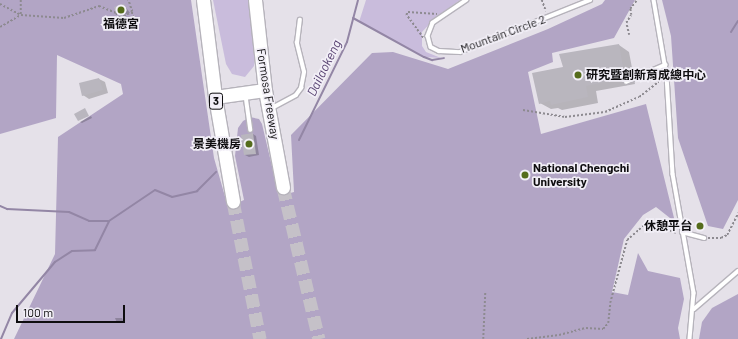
<!DOCTYPE html>
<meta charset="utf-8">
<style>
body{margin:0}
#map{position:relative;width:738px;height:339px;overflow:hidden;background:#e5e1e9;font-family:Barlow,"Noto Sans TC",sans-serif}
div>[style]{position:absolute}
[style*='--x']{left:calc(var(--x)*1px);top:calc(var(--y)*1px);width:calc(var(--w)*1px);rotate:calc(var(--a)*1deg)}
.green>*{inset:0;background:#c9bcdc}
.forest>*{inset:0;background:#b2a5c5}
.shadow>*{inset:0;background:#0003}
.stream>*{height:2px;margin:-1px;padding:0 1px;transform-origin:1px;border-radius:1px;background:#9386a5}
.building>*{inset:0;background:#b9b6be}
.highway-tunnel>*{height:13px;margin-top:-6.5px;transform-origin:0;background:repeating-linear-gradient(90deg,#c5c1c8 0 13px,transparent 0 19px)}
.path>*{height:1.5px;margin-top:-0.75px;transform-origin:0;background:repeating-linear-gradient(90deg,#8d8a90 0 2px,transparent 0 4px)}
.roads{filter:drop-shadow(1px 0 #b6b3bb) drop-shadow(-1px 0 #b6b3bb) drop-shadow(0 1px #b6b3bb) drop-shadow(0 -1px #b6b3bb)}
.lane>*{height:3.5px;margin:-1.75px;padding:0 1.75px;transform-origin:1.75px;border-radius:1.75px;background:#fff}
.highway>*{height:13px;margin:-6.5px;padding:0 6.5px;transform-origin:6.5px;border-radius:6.5px;background:#fff}
.dots>*{width:11px;height:11px;translate:-50% -50%;box-sizing:border-box;border:2px solid #f2eff7;border-radius:50%}
span{translate:-50% -50%;white-space:nowrap;text-align:center;line-height:1.15;-webkit-text-stroke:3.5px #f2eff7;paint-order:stroke}
.shield-label span{padding:1px 3px;background:#f2eff7;border:1px solid;border-radius:3px;-webkit-text-stroke-width:0}
.shield-label{font-size:11px;color:#0e0d0f;font-weight:700}
.poi-label{font-size:12px;color:#0e0d0f;font-weight:700}
.left{translate:0 -50%;text-align:left}
.right{translate:-100% -50%;text-align:right}
.street-label{font-size:12px;color:#0e0d0f}
.water-label{font-size:13px;color:#5a4573;font-style:italic}
.scale{position:absolute;left:16px;top:305px;width:109px;height:18px;box-sizing:border-box;border:2px solid #0e0d0f;border-top:0;padding-left:5px;font-size:12px;line-height:14px;white-space:nowrap;color:#0e0d0f;-webkit-text-stroke:3px #f2eff7;paint-order:stroke}
</style>
<div id="map">
<div class="green">
<i style="clip-path:polygon(213px 0,249px 0,255px 58px,254px 66px,245px 77px,232px 74px,226px 64px)"></i>
<i style="clip-path:polygon(366px 0,460px 0,436px 17px,422px 32px,422px 46px,426px 52px,441px 58px,425px 57px,359px 22px)"></i>
</div>
<div class="forest">
<i style="clip-path:polygon(0 0,191px 0,214px 158px,228px 207px,244px 200px,235px 156px,238px 128px,243px 121px,250px 117px,259px 119px,262px 124px,279px 196px,294px 192px,291px 135px,372px 53px,393px 52px,448px 69px,548px 29px,602px 4px,605px 0,635px 0,614px 38px,552px 53px,553px 62px,528px 72px,541px 134px,646px 104px,675px 222px,656px 207px,643px 215px,624px 239px,612px 292px,628px 295px,638px 253px,648px 271px,680px 278px,684px 299px,678px 328px,680px 339px,14px 339px,55px 254px,58px 137px,123px 94px,121px 84px,57px 55px,56px 118px,0 134px)"></i>
<i style="clip-path:polygon(662px 0,738px 0,738px 200px,723px 229px,708px 226px,678px 138px,671px 36px)"></i>
<i style="clip-path:polygon(738px 294px,738px 339px,699px 339px,702px 322px,712px 308px)"></i>
</div>
<div class="shadow">
<i style="clip-path:polygon(124px 5px,130px 13px,121px 16px,118px 14px)"></i>
<i style="clip-path:polygon(619px 45px,629px 52px,635px 84px,596px 91px,598px 103px,562px 110px,558px 108px,551px 109px,540px 103px,564px 67px)"></i>
<i style="clip-path:polygon(99px 79px,105px 82px,108px 93px,89px 99px,83px 95px)"></i>
<i style="clip-path:polygon(91px 116px,92px 118px,82px 123px,80px 122px)"></i>
<i style="clip-path:polygon(253px 134px,256px 136px,259px 155px,249px 157px,245px 155px)"></i>
<i style="clip-path:polygon(115px 318px,122px 318px,124px 323px,117px 323px)"></i>
</div>
<div class="stream">
<i style="--x:353;--y:18;--w:81;--a:28.8"></i>
<i style="--x:424;--y:57;--w:9;--a:21"></i>
<i style="--x:432;--y:60;--w:12;--a:-9"></i>
<i style="--x:731;--y:32;--w:13;--a:-58"></i>
<i style="--x:299;--y:140;--w:109;--a:-63.9"></i>
<i style="--x:347;--y:42;--w:43;--a:-75.3"></i>
<i style="--x:0;--y:206;--w:8;--a:23"></i>
<i style="--x:7;--y:209;--w:62;--a:2.8"></i>
<i style="--x:69;--y:212;--w:22;--a:24"></i>
<i style="--x:89;--y:221;--w:19;--a:0"></i>
<i style="--x:1;--y:339;--w:28;--a:-67"></i>
<i style="--x:12;--y:313;--w:67;--a:-49.9"></i>
<i style="--x:55;--y:262;--w:20;--a:-33"></i>
<i style="--x:72;--y:251;--w:23;--a:-2"></i>
<i style="--x:95;--y:250;--w:32;--a:-64"></i>
<i style="--x:109;--y:221;--w:55;--a:-34"></i>
<i style="--x:155;--y:190;--w:18;--a:22"></i>
<i style="--x:172;--y:197;--w:26;--a:-13"></i>
<i style="--x:197;--y:191;--w:27;--a:-45"></i>
</div>
<div class="building">
<i style="clip-path:polygon(124px 4px,127px 11px,117px 15px,114px 7px)"></i>
<i style="clip-path:polygon(619px 44px,625px 78px,586px 86px,588px 97px,551px 105px,550px 101px,539px 104px,532px 73px,563px 67px,559px 54px)"></i>
<i style="clip-path:polygon(99px 78px,103px 90px,82px 96px,79px 83px)"></i>
<i style="clip-path:polygon(85px 108px,89px 116px,78px 121px,74px 114px)"></i>
<i style="clip-path:polygon(253px 133px,256px 154px,244px 155px,241px 135px)"></i>
</div>
<div class="highway-tunnel">
<i style="--x:283;--y:187;--w:156;--a:76.7"></i>
<i style="--x:233;--y:201;--w:141;--a:78.9"></i>
</div>
<div class="path">
<i style="--x:21;--y:0;--w:15;--a:90"></i>
<i style="--x:542;--y:0;--w:12;--a:70"></i>
<i style="--x:0;--y:4;--w:24;--a:28"></i>
<i style="--x:132;--y:12;--w:6;--a:72"></i>
<i style="--x:0;--y:27;--w:24;--a:-30"></i>
<i style="--x:21;--y:15;--w:43;--a:4"></i>
<i style="--x:64;--y:18;--w:37;--a:-19"></i>
<i style="--x:99;--y:6;--w:18;--a:22"></i>
<i style="--x:116;--y:13;--w:6;--a:51"></i>
<i style="--x:120;--y:18;--w:13;--a:-27"></i>
<i style="--x:132;--y:12;--w:13;--a:-108"></i>
<i style="--x:629;--y:35;--w:12;--a:-104"></i>
<i style="--x:626;--y:23;--w:9;--a:-58"></i>
<i style="--x:631;--y:15;--w:6;--a:-99"></i>
<i style="--x:630;--y:9;--w:11;--a:-52"></i>
<i style="--x:423;--y:38;--w:29;--a:-126"></i>
<i style="--x:406;--y:15;--w:4;--a:-56"></i>
<i style="--x:408;--y:12;--w:29;--a:4"></i>
<i style="--x:523;--y:110;--w:43;--a:9.5"></i>
<i style="--x:565;--y:117;--w:40;--a:-7.1"></i>
<i style="--x:605;--y:112;--w:37;--a:-24"></i>
<i style="--x:639;--y:97;--w:29;--a:-38"></i>
<i style="--x:708;--y:238;--w:13;--a:0"></i>
<i style="--x:721;--y:238;--w:7;--a:-27"></i>
<i style="--x:727;--y:235;--w:25;--a:-63"></i>
<i style="--x:483;--y:339;--w:46;--a:-87.5"></i>
<i style="--x:527;--y:339;--w:32;--a:-7"></i>
<i style="--x:559;--y:335;--w:28;--a:-15"></i>
<i style="--x:586;--y:328;--w:17;--a:3"></i>
<i style="--x:603;--y:329;--w:8;--a:-50"></i>
<i style="--x:608;--y:323;--w:20;--a:-84"></i>
<i style="--x:610;--y:303;--w:65;--a:-74.9"></i>
<i style="--x:627;--y:240;--w:28;--a:-41"></i>
<i style="--x:648;--y:222;--w:30;--a:21"></i>
</div>
<div class="roads">
<div class="lane">
<i style="--x:467;--y:0;--w:41;--a:145.9"></i>
<i style="--x:433;--y:23;--w:14;--a:111"></i>
<i style="--x:428;--y:36;--w:11;--a:75"></i>
<i style="--x:431;--y:47;--w:9;--a:27"></i>
<i style="--x:439;--y:51;--w:21;--a:3"></i>
<i style="--x:460;--y:52;--w:140;--a:-21.8"></i>
<i style="--x:654;--y:0;--w:77;--a:80.3"></i>
<i style="--x:667;--y:76;--w:98;--a:86.5"></i>
<i style="--x:673;--y:174;--w:121;--a:80"></i>
<i style="--x:694;--y:293;--w:46;--a:95"></i>
<i style="--x:626;--y:82;--w:43;--a:-23.6"></i>
<i style="--x:246;--y:96;--w:34;--a:82"></i>
<i style="--x:272;--y:108;--w:27;--a:-28"></i>
<i style="--x:296;--y:95;--w:9;--a:-54"></i>
<i style="--x:301;--y:88;--w:16;--a:-79"></i>
<i style="--x:304;--y:72;--w:30;--a:-104"></i>
<i style="--x:297;--y:43;--w:23;--a:-83"></i>
<i style="--x:682;--y:232;--w:23;--a:15"></i>
<i style="--x:694;--y:309;--w:58;--a:-40.8"></i>
</div>
<div class="highway">
<i style="--x:203;--y:0;--w:98;--a:82.9"></i>
<i style="--x:215;--y:97;--w:106;--a:80.2"></i>
<i style="--x:255;--y:0;--w:91;--a:83.7"></i>
<i style="--x:265;--y:90;--w:99;--a:79.5"></i>
<i style="--x:215;--y:97;--w:50;--a:-8"></i>
</div>
</div>
<div class="dots">
<i style="left:121px;top:10px;background:#556c1c"></i>
<i style="left:578px;top:75px;background:#556c1c"></i>
<i style="left:249px;top:144px;background:#556c1c"></i>
<i style="left:525px;top:175px;background:#556c1c"></i>
<i style="left:700px;top:226px;background:#556c1c"></i>
</div>
<div class="shield-label">
<span style="left:216px;top:101px">3</span>
</div>
<div class="poi-label">
<span style="left:121px;top:24px">福德宮</span>
<span class="left" style="left:586px;top:75px">研究暨創新育成總中心</span>
<span class="right" style="left:241px;top:144px">景美機房</span>
<span class="left" style="left:533px;top:175px">National Chengchi<br>University</span>
<span class="right" style="left:692px;top:226px">休憩平台</span>
</div>
<div class="street-label">
<span style="left:503px;top:34px;rotate:-20deg">Mountain Circle 2</span>
<span style="left:268px;top:94px;rotate:81deg">Formosa Freeway</span>
</div>
<div class="water-label">
<span style="left:324px;top:68px;rotate:-64deg">Dailaokeng</span>
</div>
<div class="scale">100 m</div>
</div>
